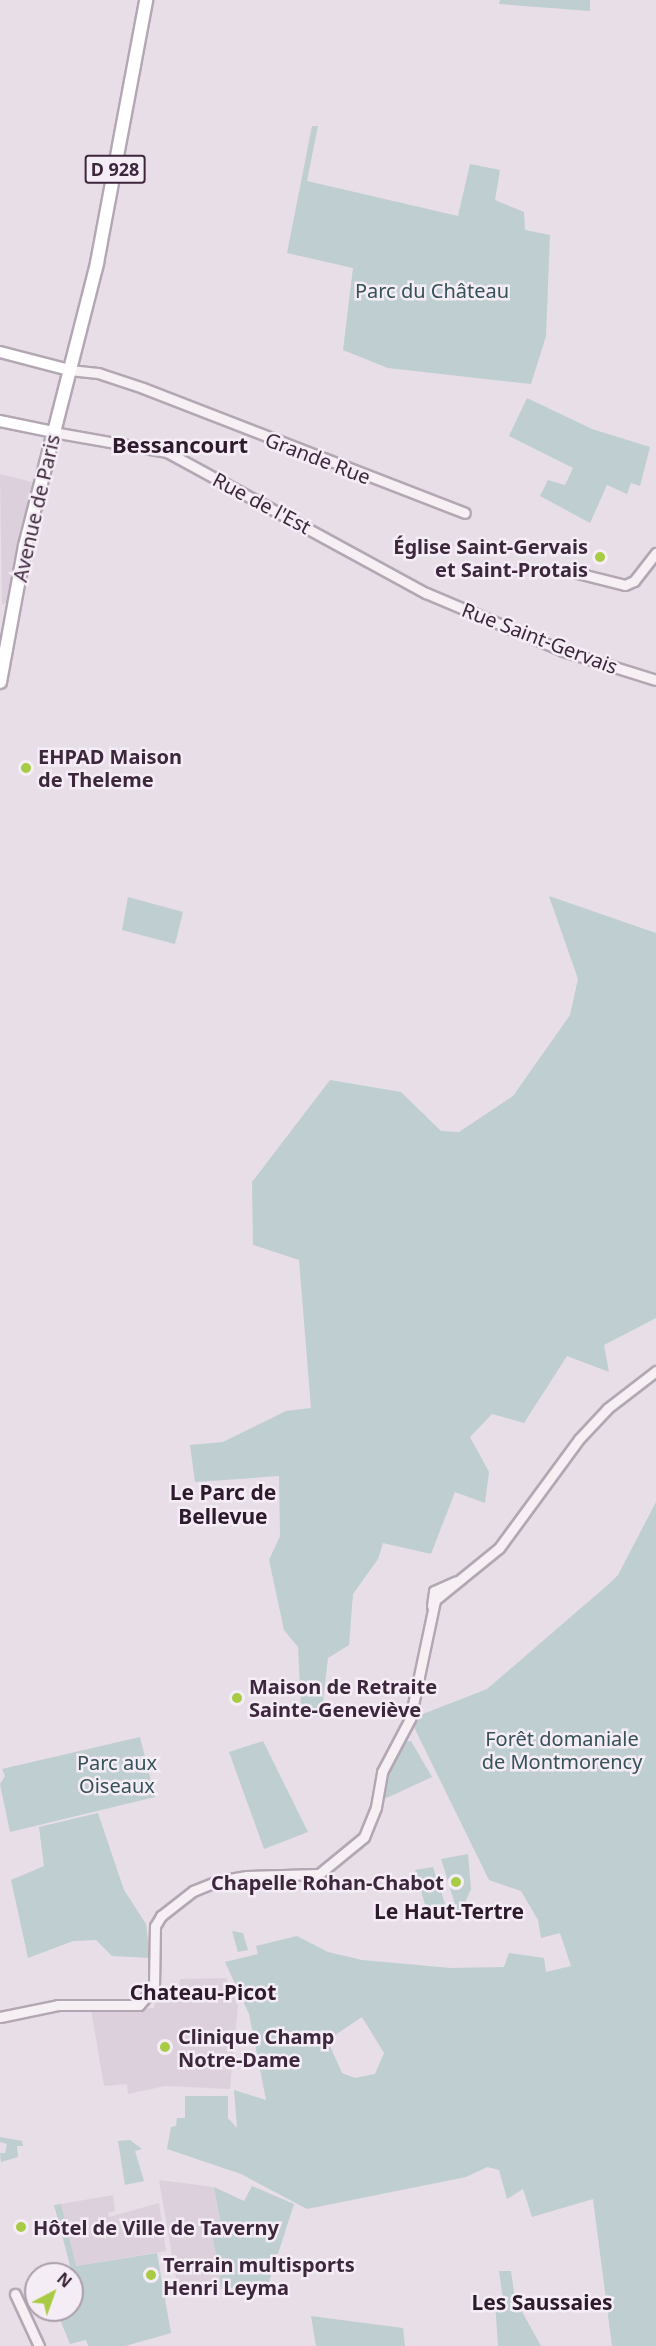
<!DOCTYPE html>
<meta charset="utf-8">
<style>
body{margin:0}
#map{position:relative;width:656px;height:2346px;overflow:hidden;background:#e7dee7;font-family:"Noto Sans",sans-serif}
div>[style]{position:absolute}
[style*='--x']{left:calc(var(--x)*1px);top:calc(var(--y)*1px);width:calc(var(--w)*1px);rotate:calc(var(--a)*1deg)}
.built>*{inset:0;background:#dcd0dc}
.green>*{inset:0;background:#bfced1}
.roads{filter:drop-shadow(2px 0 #b4a7b4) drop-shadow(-2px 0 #b4a7b4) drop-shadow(0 2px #b4a7b4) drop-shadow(0 -2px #b4a7b4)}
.tertiary>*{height:9px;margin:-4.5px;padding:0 4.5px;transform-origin:4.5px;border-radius:4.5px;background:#f6f0f5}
.secondary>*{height:10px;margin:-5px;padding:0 5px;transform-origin:5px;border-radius:5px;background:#fff}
.primary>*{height:12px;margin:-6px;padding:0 6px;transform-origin:6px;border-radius:6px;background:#fff}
.dots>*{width:16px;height:16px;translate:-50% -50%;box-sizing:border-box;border:3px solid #f5edf5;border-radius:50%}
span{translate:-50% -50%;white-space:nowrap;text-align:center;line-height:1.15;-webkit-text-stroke:5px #f5edf5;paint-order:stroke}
.shield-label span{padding:2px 4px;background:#f5edf5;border:2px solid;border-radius:4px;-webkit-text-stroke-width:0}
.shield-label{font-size:18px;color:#3d273d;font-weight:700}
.park-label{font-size:20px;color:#355159}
.street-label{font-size:20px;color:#3d273d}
.poi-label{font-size:20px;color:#3d273d;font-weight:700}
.right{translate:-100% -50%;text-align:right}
.left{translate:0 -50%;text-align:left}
.neighbourhood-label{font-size:21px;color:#2e1a2d;font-weight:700}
.quarter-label{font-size:22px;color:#2e1a2d;font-weight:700}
.north{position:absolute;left:24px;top:2262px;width:60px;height:60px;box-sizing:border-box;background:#f5edf5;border:2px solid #ab9eab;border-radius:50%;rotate:41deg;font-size:16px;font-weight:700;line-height:24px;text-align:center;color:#3d273d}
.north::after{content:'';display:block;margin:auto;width:21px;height:27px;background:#a8cb44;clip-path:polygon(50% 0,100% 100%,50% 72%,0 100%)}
</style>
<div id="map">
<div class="built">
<i style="clip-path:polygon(0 474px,32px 482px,7px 602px,2px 605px)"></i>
<i style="clip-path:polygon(226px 1978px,238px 2006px,230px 2089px,165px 2086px,128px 2094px,127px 2084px,104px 2086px,91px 2010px,154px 2008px,157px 1992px,179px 1987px,180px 1979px)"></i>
<i style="clip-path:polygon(159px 2180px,214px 2187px,220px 2221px,210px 2223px,222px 2289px,179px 2295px)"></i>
<i style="clip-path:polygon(113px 2195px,115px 2211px,108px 2213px,109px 2217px,159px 2203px,166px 2251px,75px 2266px,61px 2204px)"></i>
</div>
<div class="green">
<i style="clip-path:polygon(500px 0,590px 0,590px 11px,499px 4px)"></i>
<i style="clip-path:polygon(312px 126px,318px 126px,307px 181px,458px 216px,470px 164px,500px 170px,495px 200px,524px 212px,525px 230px,550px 235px,546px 336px,531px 384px,388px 368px,343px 350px,353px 268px,287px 253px)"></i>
<i style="clip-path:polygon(527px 398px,592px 429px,650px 447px,640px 486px,631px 483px,627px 494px,607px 485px,590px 523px,540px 496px,548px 480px,565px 485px,573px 468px,509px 436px)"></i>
<i style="clip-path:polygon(549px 896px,656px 933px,656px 1318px,604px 1345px,609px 1372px,567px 1356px,524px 1423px,492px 1414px,470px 1437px,489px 1472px,485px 1503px,455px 1492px,431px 1554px,383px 1543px,378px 1559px,353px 1594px,349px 1645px,328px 1658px,321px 1718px,301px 1708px,298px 1647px,284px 1630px,269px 1560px,280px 1536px,279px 1476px,195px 1482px,190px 1445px,223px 1442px,286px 1411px,311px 1408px,299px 1260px,253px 1245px,252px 1182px,330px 1080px,401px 1092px,441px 1131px,459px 1132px,513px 1096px,570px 1015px,578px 979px)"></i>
<i style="clip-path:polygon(128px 897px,183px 912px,175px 944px,122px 930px)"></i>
<i style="clip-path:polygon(evenodd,656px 1502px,656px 2346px,612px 2346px,593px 2199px,532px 2217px,523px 2189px,507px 2199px,499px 2170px,487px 2167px,466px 2177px,307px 2209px,241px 2174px,167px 2149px,171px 2127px,176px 2126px,177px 2118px,185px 2118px,185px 2096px,228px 2096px,228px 2118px,237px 2128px,234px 2090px,266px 2100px,249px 2014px,225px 1962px,258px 1954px,256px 1946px,297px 1936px,328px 1952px,362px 1960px,451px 1968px,504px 1967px,509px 1953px,544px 1958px,546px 1972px,571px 1966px,560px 1933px,541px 1938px,538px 1920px,521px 1891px,489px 1880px,410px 1719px,487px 1689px,610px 1583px,618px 1575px,656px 1502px,362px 2017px,384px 2053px,375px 2074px,355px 2078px,342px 2073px,330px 2046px,335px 2035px,362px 2017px)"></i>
<i style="clip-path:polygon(140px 1737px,155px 1797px,10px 1832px,0 1784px,5px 1776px,2px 1769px)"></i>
<i style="clip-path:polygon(263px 1741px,308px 1832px,264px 1849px,229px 1752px)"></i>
<i style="clip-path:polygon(411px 1741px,432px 1777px,380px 1801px,385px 1772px,402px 1742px)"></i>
<i style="clip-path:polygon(98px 1813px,124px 1890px,146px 1924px,150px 1958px,112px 1956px,96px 1940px,73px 1941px,28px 1958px,11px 1880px,44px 1866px,39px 1827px)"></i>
<i style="clip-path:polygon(468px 1854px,471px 1889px,459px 1917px,441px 1859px)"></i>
<i style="clip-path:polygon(433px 1867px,447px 1910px,428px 1915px,415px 1870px)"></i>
<i style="clip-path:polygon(232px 1931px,243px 1933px,248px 1950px,238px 1952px)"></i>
<i style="clip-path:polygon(0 2137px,22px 2141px,23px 2146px,17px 2146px,18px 2157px,1px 2162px,0 2153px,5px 2153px,7px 2144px,0 2142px)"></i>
<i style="clip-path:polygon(130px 2140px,142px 2149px,135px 2151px,144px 2181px,125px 2185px,118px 2141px)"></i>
<i style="clip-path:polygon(252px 2186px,294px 2204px,269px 2282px,222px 2289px,210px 2223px,220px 2220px,214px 2187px,244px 2201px)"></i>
<i style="clip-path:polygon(61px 2204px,76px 2266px,157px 2253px,171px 2333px,125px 2346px,88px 2346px,86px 2340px,70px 2344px,57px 2312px,72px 2310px,72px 2293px,77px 2292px,54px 2205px)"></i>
<i style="clip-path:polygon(499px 2271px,511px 2271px,515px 2299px,541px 2346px,498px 2346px,495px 2301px,503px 2299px)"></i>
<i style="clip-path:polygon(311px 2316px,403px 2328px,405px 2346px,316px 2346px)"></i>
</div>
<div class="roads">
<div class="tertiary">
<i style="--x:69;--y:370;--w:29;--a:6"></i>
<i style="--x:98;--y:373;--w:47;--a:18.4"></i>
<i style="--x:143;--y:388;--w:345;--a:21.2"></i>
<i style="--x:53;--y:432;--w:116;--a:10"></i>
<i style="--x:167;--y:452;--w:295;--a:28.6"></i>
<i style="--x:426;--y:593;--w:149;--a:22.9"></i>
<i style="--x:563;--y:651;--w:97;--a:17.3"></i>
<i style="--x:577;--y:573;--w:49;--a:14"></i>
<i style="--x:625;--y:585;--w:10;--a:-24"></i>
<i style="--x:634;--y:581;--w:36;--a:-52"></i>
<i style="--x:432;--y:1606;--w:15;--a:-82"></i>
<i style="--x:434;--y:1591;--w:24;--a:-24"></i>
<i style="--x:0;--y:2017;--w:59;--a:-11.7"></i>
<i style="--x:58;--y:2005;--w:81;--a:0"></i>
<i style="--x:139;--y:2005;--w:23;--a:-49"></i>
<i style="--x:154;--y:1988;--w:62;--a:-89.1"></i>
<i style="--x:155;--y:1926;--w:12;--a:-59"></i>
<i style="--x:161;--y:1916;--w:41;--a:-38"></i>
<i style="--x:193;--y:1891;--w:27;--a:-22"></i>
<i style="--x:218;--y:1881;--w:29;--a:-10"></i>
<i style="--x:247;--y:1876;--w:72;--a:-1.6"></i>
<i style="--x:319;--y:1874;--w:58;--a:-39.4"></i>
<i style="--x:364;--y:1837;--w:32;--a:-68"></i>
<i style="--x:376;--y:1807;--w:36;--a:-80"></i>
<i style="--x:382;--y:1772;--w:60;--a:-62.2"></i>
<i style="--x:410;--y:1719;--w:122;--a:-78.1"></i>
<i style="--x:435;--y:1600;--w:82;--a:-39.1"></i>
<i style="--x:499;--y:1548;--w:135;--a:-53.7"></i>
<i style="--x:579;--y:1439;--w:42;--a:-46.9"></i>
<i style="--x:608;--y:1408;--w:61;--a:-37.6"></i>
<i style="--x:15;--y:2294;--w:57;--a:65.2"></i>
</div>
<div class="secondary">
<i style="--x:0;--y:352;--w:71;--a:14.6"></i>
<i style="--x:0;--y:421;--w:54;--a:11.7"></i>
</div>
<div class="primary">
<i style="--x:0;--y:682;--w:138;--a:-79.6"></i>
<i style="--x:25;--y:546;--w:292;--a:-75.7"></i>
<i style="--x:97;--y:263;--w:268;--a:-79.4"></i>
</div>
</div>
<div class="dots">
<i style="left:600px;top:557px;background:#a8cb44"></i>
<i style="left:26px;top:768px;background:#a8cb44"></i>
<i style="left:237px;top:1698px;background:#a8cb44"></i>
<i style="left:456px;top:1882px;background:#a8cb44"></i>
<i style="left:165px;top:2047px;background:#a8cb44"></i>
<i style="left:21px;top:2227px;background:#a8cb44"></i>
<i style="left:151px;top:2275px;background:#a8cb44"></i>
</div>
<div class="shield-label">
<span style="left:115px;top:169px">D 928</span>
</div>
<div class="park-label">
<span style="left:432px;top:290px">Parc du Château</span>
<span style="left:562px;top:1750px">Forêt domaniale<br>de Montmorency</span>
<span style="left:117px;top:1774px">Parc aux<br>Oiseaux</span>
</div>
<div class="street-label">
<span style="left:318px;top:458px;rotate:21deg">Grande Rue</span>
<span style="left:262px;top:503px;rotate:28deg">Rue de l'Est</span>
<span style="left:36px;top:508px;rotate:-77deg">Avenue de Paris</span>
<span style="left:540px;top:638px;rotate:21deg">Rue Saint-Gervais</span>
</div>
<div class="poi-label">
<span class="right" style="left:588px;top:558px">Église Saint-Gervais<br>et Saint-Protais</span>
<span class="left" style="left:38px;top:768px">EHPAD Maison<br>de Theleme</span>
<span class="left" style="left:249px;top:1698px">Maison de Retraite<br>Sainte-Geneviève</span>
<span class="right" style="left:444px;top:1882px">Chapelle Rohan-Chabot</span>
<span class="left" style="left:178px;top:2048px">Clinique Champ<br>Notre-Dame</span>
<span class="left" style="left:33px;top:2227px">Hôtel de Ville de Taverny</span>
<span class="left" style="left:163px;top:2276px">Terrain multisports<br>Henri Leyma</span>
</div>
<div class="neighbourhood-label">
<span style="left:223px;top:1504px">Le Parc de<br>Bellevue</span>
<span style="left:449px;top:1911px">Le Haut-Tertre</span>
<span style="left:203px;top:1992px">Chateau-Picot</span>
<span style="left:542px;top:2302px">Les Saussaies</span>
</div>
<div class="quarter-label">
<span style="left:180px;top:445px">Bessancourt</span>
</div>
<div class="north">N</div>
</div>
